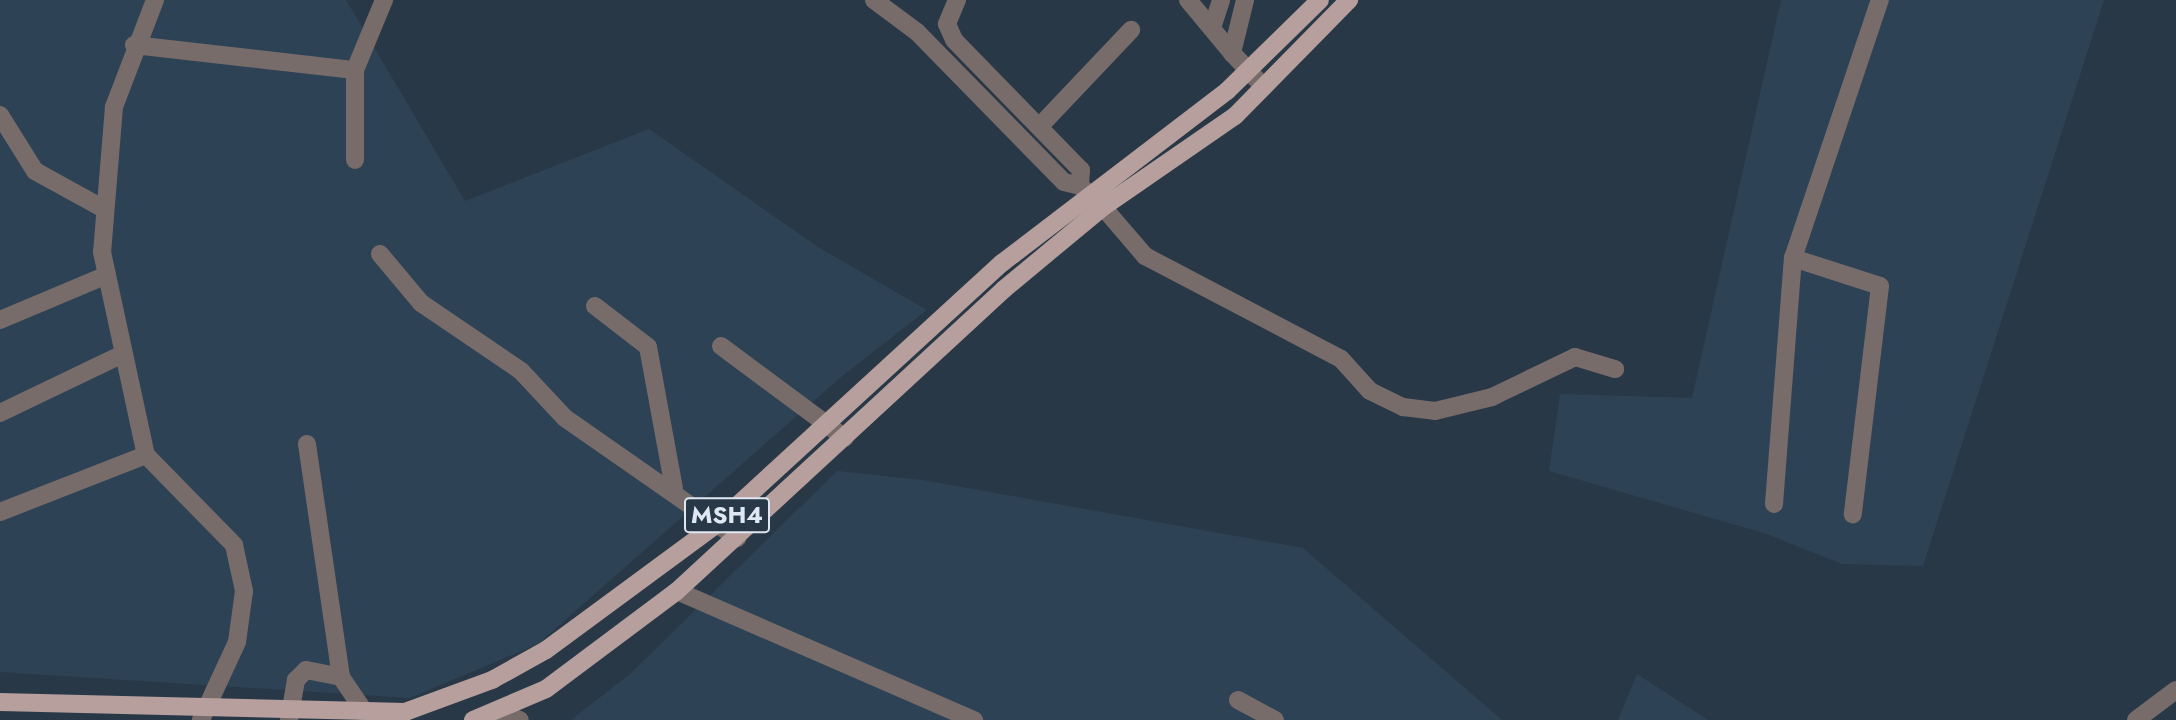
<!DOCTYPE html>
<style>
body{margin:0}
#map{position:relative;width:2176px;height:720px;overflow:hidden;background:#293847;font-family:Jost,sans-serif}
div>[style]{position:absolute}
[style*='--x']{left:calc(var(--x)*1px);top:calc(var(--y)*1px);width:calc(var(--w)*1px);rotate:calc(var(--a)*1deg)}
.built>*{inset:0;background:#2e4256}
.minor>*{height:18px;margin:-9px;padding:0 9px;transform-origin:9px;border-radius:9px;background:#776c6a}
.major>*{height:18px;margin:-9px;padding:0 9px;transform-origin:9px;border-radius:9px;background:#b69f9c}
span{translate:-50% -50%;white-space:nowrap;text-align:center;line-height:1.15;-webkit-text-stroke:5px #293847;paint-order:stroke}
.shield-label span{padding:2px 5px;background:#293847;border:2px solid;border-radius:5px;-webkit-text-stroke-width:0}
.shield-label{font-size:24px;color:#dfe8f2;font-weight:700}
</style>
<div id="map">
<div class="built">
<i style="clip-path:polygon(0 0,346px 0,465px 201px,649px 129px,818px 247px,927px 310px,841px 377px,538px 644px,410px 698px,0 672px)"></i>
<i style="clip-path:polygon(1781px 0,2104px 0,1923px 566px,1842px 564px,1767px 534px,1549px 471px,1560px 394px,1692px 398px)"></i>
<i style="clip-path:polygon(837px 471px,923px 480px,1303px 548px,1502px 720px,571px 720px,630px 674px)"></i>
<i style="clip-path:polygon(1637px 674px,1708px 720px,1618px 720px)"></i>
</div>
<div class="minor">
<i style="--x:155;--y:0;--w:115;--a:111"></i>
<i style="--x:114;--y:107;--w:145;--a:94.7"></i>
<i style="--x:102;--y:252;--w:208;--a:77.8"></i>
<i style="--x:146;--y:455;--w:126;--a:45.6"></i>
<i style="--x:234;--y:545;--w:47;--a:77.7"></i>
<i style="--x:244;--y:591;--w:51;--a:97.8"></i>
<i style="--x:237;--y:642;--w:86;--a:114.8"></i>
<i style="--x:874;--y:0;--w:54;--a:36.7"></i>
<i style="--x:917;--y:32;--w:210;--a:45.6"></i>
<i style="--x:1064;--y:182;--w:16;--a:14"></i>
<i style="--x:1080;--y:186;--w:31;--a:42"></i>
<i style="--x:1103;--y:207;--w:65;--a:49.4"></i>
<i style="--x:1145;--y:256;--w:221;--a:27.7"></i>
<i style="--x:1341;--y:359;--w:43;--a:47.8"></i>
<i style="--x:1370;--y:391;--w:37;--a:26"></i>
<i style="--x:1403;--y:407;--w:32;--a:7"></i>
<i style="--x:1435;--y:411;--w:59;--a:-13.8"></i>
<i style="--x:1492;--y:397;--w:92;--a:-25.7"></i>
<i style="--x:1575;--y:357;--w:42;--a:16.7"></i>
<i style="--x:957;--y:0;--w:26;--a:113"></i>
<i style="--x:947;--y:24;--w:17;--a:66"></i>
<i style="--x:954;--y:40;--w:182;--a:45.7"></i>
<i style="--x:1081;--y:170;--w:16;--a:94"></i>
<i style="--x:1188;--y:0;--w:69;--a:50.3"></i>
<i style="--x:1245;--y:0;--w:55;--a:103.8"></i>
<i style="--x:1232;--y:53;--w:44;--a:46.8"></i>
<i style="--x:1212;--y:28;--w:29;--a:-72"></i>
<i style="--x:134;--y:45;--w:222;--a:6.5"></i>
<i style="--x:0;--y:115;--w:66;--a:58"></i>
<i style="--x:35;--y:171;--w:77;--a:28.9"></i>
<i style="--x:1039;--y:127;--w:134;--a:-46.5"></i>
<i style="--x:355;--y:160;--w:90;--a:-90"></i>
<i style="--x:355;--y:70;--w:76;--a:-67.5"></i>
<i style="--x:380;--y:254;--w:64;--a:50.1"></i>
<i style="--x:421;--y:303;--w:121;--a:34.2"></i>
<i style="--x:521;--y:371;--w:64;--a:46.9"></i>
<i style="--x:565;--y:418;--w:210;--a:34.9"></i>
<i style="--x:1793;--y:258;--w:91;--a:17.8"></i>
<i style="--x:1880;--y:286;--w:230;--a:96.8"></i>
<i style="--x:595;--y:306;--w:67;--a:37.7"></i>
<i style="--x:648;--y:347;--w:144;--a:79.6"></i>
<i style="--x:0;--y:320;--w:116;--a:-22.8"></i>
<i style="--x:721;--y:346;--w:154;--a:36.6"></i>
<i style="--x:0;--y:413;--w:136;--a:-25.6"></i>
<i style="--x:307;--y:444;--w:235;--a:81.7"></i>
<i style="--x:341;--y:677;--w:52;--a:56"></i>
<i style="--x:1774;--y:504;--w:247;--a:-85.6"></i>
<i style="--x:1793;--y:258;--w:272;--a:-71.4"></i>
<i style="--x:0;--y:512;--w:157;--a:-21.3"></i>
<i style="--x:677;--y:591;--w:324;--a:23.5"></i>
<i style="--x:1238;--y:700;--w:42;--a:28.4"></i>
<i style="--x:498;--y:712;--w:23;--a:20"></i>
<i style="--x:289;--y:720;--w:41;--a:-80.1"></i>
<i style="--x:296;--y:680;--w:14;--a:-45"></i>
<i style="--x:306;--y:670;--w:36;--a:11"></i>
<i style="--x:2136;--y:720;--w:50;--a:-36.9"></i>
</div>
<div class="major">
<i style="--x:0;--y:702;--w:405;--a:1.4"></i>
<i style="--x:405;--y:712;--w:93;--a:-20.2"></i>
<i style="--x:492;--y:680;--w:62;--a:-29.1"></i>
<i style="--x:546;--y:650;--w:212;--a:-36.4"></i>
<i style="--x:717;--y:524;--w:386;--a:-42.5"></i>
<i style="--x:1002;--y:263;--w:283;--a:-37.4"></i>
<i style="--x:1227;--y:91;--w:130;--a:-44.4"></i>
<i style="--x:473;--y:720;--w:79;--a:-23"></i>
<i style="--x:546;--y:689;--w:164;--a:-36.8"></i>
<i style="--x:677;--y:591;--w:444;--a:-42.7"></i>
<i style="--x:1003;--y:290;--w:130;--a:-39.7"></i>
<i style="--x:1103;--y:207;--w:160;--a:-34.6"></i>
<i style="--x:1235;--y:116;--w:163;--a:-45.5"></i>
</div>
<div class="shield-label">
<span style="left:727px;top:515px">MSH4</span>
</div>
</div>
